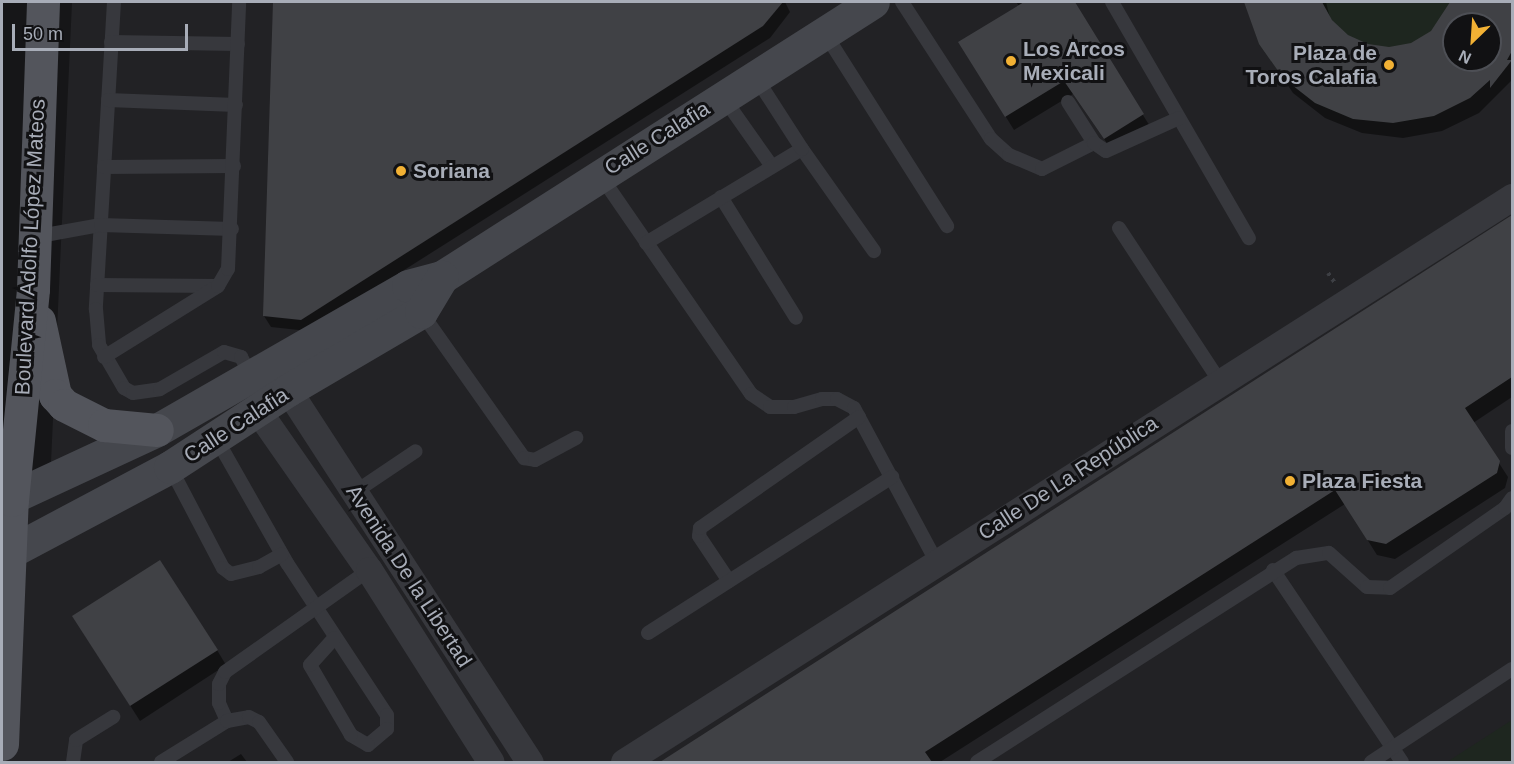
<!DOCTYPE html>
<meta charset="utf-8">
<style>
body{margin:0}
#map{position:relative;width:1514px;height:764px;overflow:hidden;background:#161618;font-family:Arial,sans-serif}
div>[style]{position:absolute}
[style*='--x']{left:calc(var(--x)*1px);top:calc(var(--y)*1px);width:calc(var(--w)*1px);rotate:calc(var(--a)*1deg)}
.built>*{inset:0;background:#222225}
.green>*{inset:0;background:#1e261f}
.shadow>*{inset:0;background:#0007}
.building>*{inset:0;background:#404145}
.path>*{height:4px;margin-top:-2px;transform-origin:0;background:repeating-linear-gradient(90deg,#3d3f44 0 3px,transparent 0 7.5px)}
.lane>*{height:14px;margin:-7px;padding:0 7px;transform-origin:7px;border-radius:7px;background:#37383d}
.street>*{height:27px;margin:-13.5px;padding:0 13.5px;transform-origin:13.5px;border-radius:13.5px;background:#37383d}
.secondary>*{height:33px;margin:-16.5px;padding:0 16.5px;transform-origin:16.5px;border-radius:16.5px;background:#45474d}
.primary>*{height:33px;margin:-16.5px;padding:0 16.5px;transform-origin:16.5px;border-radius:16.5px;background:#53555c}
.dots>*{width:16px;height:16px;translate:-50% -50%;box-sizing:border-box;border:3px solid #111113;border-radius:50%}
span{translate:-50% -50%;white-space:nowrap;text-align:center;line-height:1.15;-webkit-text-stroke:6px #111113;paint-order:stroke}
.poi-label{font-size:21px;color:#a8adb8;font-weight:700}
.left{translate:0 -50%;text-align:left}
.right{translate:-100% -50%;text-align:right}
.street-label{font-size:21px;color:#a8adb8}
.frame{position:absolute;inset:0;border:3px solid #a8adb8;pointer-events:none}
.north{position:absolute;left:1442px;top:12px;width:60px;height:60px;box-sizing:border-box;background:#111113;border:2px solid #4d4f55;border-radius:50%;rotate:205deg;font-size:16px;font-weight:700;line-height:24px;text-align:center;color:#a8adb8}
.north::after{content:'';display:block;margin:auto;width:21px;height:27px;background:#f2b134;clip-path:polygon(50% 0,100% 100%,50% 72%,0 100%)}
.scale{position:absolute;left:12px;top:24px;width:176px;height:27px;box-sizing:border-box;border:3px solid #a8adb8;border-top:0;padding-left:8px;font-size:18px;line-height:21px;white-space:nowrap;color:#a8adb8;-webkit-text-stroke:4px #111113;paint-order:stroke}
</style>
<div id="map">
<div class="built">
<i style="clip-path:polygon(evenodd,72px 2px,1512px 2px,1512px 762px,2px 762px,2px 495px,51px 462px,72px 2px,1454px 24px,1490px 24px,1490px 60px,1454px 60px,1454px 24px)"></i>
</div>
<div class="green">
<i style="clip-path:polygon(evenodd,1245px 2px,1512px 2px,1512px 51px,1500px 71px,1470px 98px,1434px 116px,1393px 123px,1353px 119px,1315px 103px,1283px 78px,1259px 44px,1245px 2px,1454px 24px,1490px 24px,1490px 60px,1454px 60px,1454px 24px)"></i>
<i style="clip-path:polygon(1512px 720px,1512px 762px,1447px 762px)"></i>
</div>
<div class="shadow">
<i style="clip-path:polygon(274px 2px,785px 2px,790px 12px,770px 38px,308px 331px,271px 327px,264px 316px)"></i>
<i style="clip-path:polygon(1016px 2px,1073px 2px,1151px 128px,1113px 152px,1073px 94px,1014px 130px,968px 56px,1019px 6px)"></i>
<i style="clip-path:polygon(evenodd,1247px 2px,1326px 2px,1330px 18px,1347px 36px,1368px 45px,1390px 48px,1411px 44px,1432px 32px,1452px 2px,1512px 2px,1512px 80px,1479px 113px,1442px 131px,1403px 138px,1362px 133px,1325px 118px,1293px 93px,1260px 44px,1247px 2px,1454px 24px,1490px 24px,1490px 60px,1454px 60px,1454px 24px)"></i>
<i style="clip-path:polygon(1512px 216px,1512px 397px,1473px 423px,1508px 477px,1505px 488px,1395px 559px,1377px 555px,1345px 504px,940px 762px,663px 762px)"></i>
<i style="clip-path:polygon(83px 632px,217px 650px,226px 665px,140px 721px)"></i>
<i style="clip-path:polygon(241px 754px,247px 762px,228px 762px)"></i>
</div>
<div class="building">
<i style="clip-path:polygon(273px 2px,783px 2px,763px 26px,301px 320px,263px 316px)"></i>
<i style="clip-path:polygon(1024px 2px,1075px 2px,1144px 114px,1104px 139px,1064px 81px,1005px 117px,958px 42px)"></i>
<i style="clip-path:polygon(evenodd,1244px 2px,1322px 2px,1332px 20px,1348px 35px,1368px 44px,1389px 47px,1411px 43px,1431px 31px,1450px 2px,1512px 2px,1512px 51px,1507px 60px,1512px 60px,1490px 88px,1490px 80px,1470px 98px,1434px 116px,1393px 123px,1353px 119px,1315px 103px,1283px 78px,1259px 44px,1244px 2px,1454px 24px,1490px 24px,1490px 60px,1454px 60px,1454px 24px)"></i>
<i style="clip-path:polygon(1512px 215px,1512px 377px,1465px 408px,1500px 461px,1497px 473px,1386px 544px,1367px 540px,1335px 490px,925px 752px,932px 762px,660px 762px)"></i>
<i style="clip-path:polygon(160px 560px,218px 650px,130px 706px,72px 616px)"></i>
</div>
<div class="path">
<i style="--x:1328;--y:273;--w:12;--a:55"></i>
</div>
<div class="lane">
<i style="--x:114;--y:2;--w:308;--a:93.4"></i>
<i style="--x:96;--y:309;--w:36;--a:85"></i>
<i style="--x:99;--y:345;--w:50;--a:59.8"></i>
<i style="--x:124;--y:388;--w:10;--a:29"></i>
<i style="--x:133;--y:393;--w:27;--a:-8"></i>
<i style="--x:160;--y:389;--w:74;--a:-30"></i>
<i style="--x:224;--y:352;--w:18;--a:16"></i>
<i style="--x:241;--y:357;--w:21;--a:62"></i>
<i style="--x:902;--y:2;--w:163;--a:57"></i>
<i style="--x:991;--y:139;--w:24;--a:42"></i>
<i style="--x:1009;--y:155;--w:36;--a:23"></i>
<i style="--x:1042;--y:169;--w:58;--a:-26.6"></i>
<i style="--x:1112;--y:2;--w:273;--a:59.9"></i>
<i style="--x:824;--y:32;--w:230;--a:57.6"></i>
<i style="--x:111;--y:42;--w:127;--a:0.9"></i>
<i style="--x:723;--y:97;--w:83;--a:54.8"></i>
<i style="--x:108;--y:100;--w:128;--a:2.2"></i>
<i style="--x:1068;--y:102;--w:49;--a:57.6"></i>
<i style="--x:1094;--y:143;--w:14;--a:34"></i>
<i style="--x:1106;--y:151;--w:80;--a:-24.3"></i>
<i style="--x:802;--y:149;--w:125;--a:54.8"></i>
<i style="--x:104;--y:167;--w:130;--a:-0.4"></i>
<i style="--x:600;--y:175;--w:266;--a:55.4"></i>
<i style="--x:751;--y:394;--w:23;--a:34"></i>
<i style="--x:770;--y:407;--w:24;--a:0"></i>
<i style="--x:794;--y:407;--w:29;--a:-16"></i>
<i style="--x:822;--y:399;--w:15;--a:0"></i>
<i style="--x:837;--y:399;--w:19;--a:28"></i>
<i style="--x:854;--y:408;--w:176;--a:61.8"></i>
<i style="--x:721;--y:197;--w:142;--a:58.2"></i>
<i style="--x:1119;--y:228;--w:182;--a:56.7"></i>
<i style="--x:34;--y:237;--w:68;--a:-10.2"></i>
<i style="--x:101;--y:225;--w:131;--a:1.7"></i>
<i style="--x:646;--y:243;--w:182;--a:-31.1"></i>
<i style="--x:802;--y:149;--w:87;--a:-122.8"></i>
<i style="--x:97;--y:285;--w:121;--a:0.5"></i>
<i style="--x:421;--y:312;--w:179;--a:54.8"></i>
<i style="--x:524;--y:458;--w:11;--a:10"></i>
<i style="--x:535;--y:460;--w:47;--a:-28.2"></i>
<i style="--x:104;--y:357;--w:134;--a:-31.9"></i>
<i style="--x:218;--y:286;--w:20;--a:-60"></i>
<i style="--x:228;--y:269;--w:267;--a:-87.6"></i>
<i style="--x:1512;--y:431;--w:17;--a:90"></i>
<i style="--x:216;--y:438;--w:144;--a:60.4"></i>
<i style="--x:287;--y:563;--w:182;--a:56.7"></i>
<i style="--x:387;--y:715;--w:14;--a:90"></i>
<i style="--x:387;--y:729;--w:25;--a:140"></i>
<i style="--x:368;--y:745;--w:20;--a:-150"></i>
<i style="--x:351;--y:735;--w:81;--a:-120.4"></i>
<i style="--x:310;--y:665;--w:36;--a:-48"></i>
<i style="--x:170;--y:467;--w:114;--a:62.3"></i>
<i style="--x:223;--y:568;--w:10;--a:37"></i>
<i style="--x:231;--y:574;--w:29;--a:-14"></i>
<i style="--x:259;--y:567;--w:26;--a:-29"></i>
<i style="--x:355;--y:492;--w:73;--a:-33.9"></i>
<i style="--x:1273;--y:570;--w:231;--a:56.1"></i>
<i style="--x:729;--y:581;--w:54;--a:-123.7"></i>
<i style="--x:699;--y:536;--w:8;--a:-83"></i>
<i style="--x:700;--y:528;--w:194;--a:-34.9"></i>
<i style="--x:648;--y:633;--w:290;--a:-32.6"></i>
<i style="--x:227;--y:721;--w:20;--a:-114"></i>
<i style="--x:219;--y:703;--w:19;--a:-90"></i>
<i style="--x:219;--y:684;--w:13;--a:-63"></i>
<i style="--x:225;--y:672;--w:176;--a:-35.3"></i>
<i style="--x:73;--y:762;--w:22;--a:-82"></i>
<i style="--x:76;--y:740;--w:44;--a:-31.9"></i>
<i style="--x:161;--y:762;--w:78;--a:-31.8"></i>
<i style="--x:227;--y:721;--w:22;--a:-10"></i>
<i style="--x:249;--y:717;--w:11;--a:27"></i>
<i style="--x:259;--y:722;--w:49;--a:55"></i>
<i style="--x:977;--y:762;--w:379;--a:-32.6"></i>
<i style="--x:1296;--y:558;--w:33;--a:-9"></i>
<i style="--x:1329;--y:553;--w:51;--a:41.8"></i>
<i style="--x:1367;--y:587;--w:23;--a:2"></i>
<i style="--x:1390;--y:588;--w:140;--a:-34.8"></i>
<i style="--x:1505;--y:508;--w:12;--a:-55"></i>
<i style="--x:1371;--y:762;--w:169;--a:-33.4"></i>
</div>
<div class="street">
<i style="--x:288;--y:390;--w:444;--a:57"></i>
<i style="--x:258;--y:411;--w:194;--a:55.1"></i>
<i style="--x:369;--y:570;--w:227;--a:57.6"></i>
<i style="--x:624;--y:762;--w:1053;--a:-32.47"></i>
</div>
<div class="secondary">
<i style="--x:2;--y:502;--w:171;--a:-24.9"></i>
<i style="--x:157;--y:430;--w:289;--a:-29.8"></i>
<i style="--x:408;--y:286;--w:35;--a:-15"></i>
<i style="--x:442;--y:277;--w:511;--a:-32.54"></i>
<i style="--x:2;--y:552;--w:10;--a:-6"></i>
<i style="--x:12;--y:551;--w:179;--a:-28"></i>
<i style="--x:170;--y:467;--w:141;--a:-33.1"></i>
<i style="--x:288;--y:390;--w:154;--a:-30.4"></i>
<i style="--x:421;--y:312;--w:41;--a:-59"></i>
</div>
<div class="primary">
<i style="--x:39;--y:321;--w:76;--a:77.8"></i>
<i style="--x:55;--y:395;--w:13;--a:48"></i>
<i style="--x:64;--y:405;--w:45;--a:26.6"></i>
<i style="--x:104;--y:425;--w:53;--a:5.4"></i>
<i style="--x:2;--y:744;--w:244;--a:-87.7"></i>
<i style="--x:12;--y:500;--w:212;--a:-84.3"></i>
<i style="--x:33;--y:289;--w:287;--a:-88"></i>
</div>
<div class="dots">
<i style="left:1011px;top:61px;background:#f2b134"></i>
<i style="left:1389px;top:65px;background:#f2b134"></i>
<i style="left:401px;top:171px;background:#f2b134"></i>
<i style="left:1290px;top:481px;background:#f2b134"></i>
</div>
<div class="poi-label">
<span class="left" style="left:1023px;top:61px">Los Arcos<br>Mexicali</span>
<span class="right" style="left:1377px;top:65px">Plaza de<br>Toros Calafia</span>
<span class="left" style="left:413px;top:171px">Soriana</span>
<span class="left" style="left:1302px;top:481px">Plaza Fiesta</span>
</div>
<div class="street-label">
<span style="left:657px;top:138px;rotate:-32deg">Calle Calafia</span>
<span style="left:30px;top:247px;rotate:-87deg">Boulevard Adolfo López Mateos</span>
<span style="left:236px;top:425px;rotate:-33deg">Calle Calafia</span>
<span style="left:1068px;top:478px;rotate:-33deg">Calle De La República</span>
<span style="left:409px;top:576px;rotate:57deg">Avenida De la Libertad</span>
</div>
<div class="frame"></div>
<div class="north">N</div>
<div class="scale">50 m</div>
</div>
